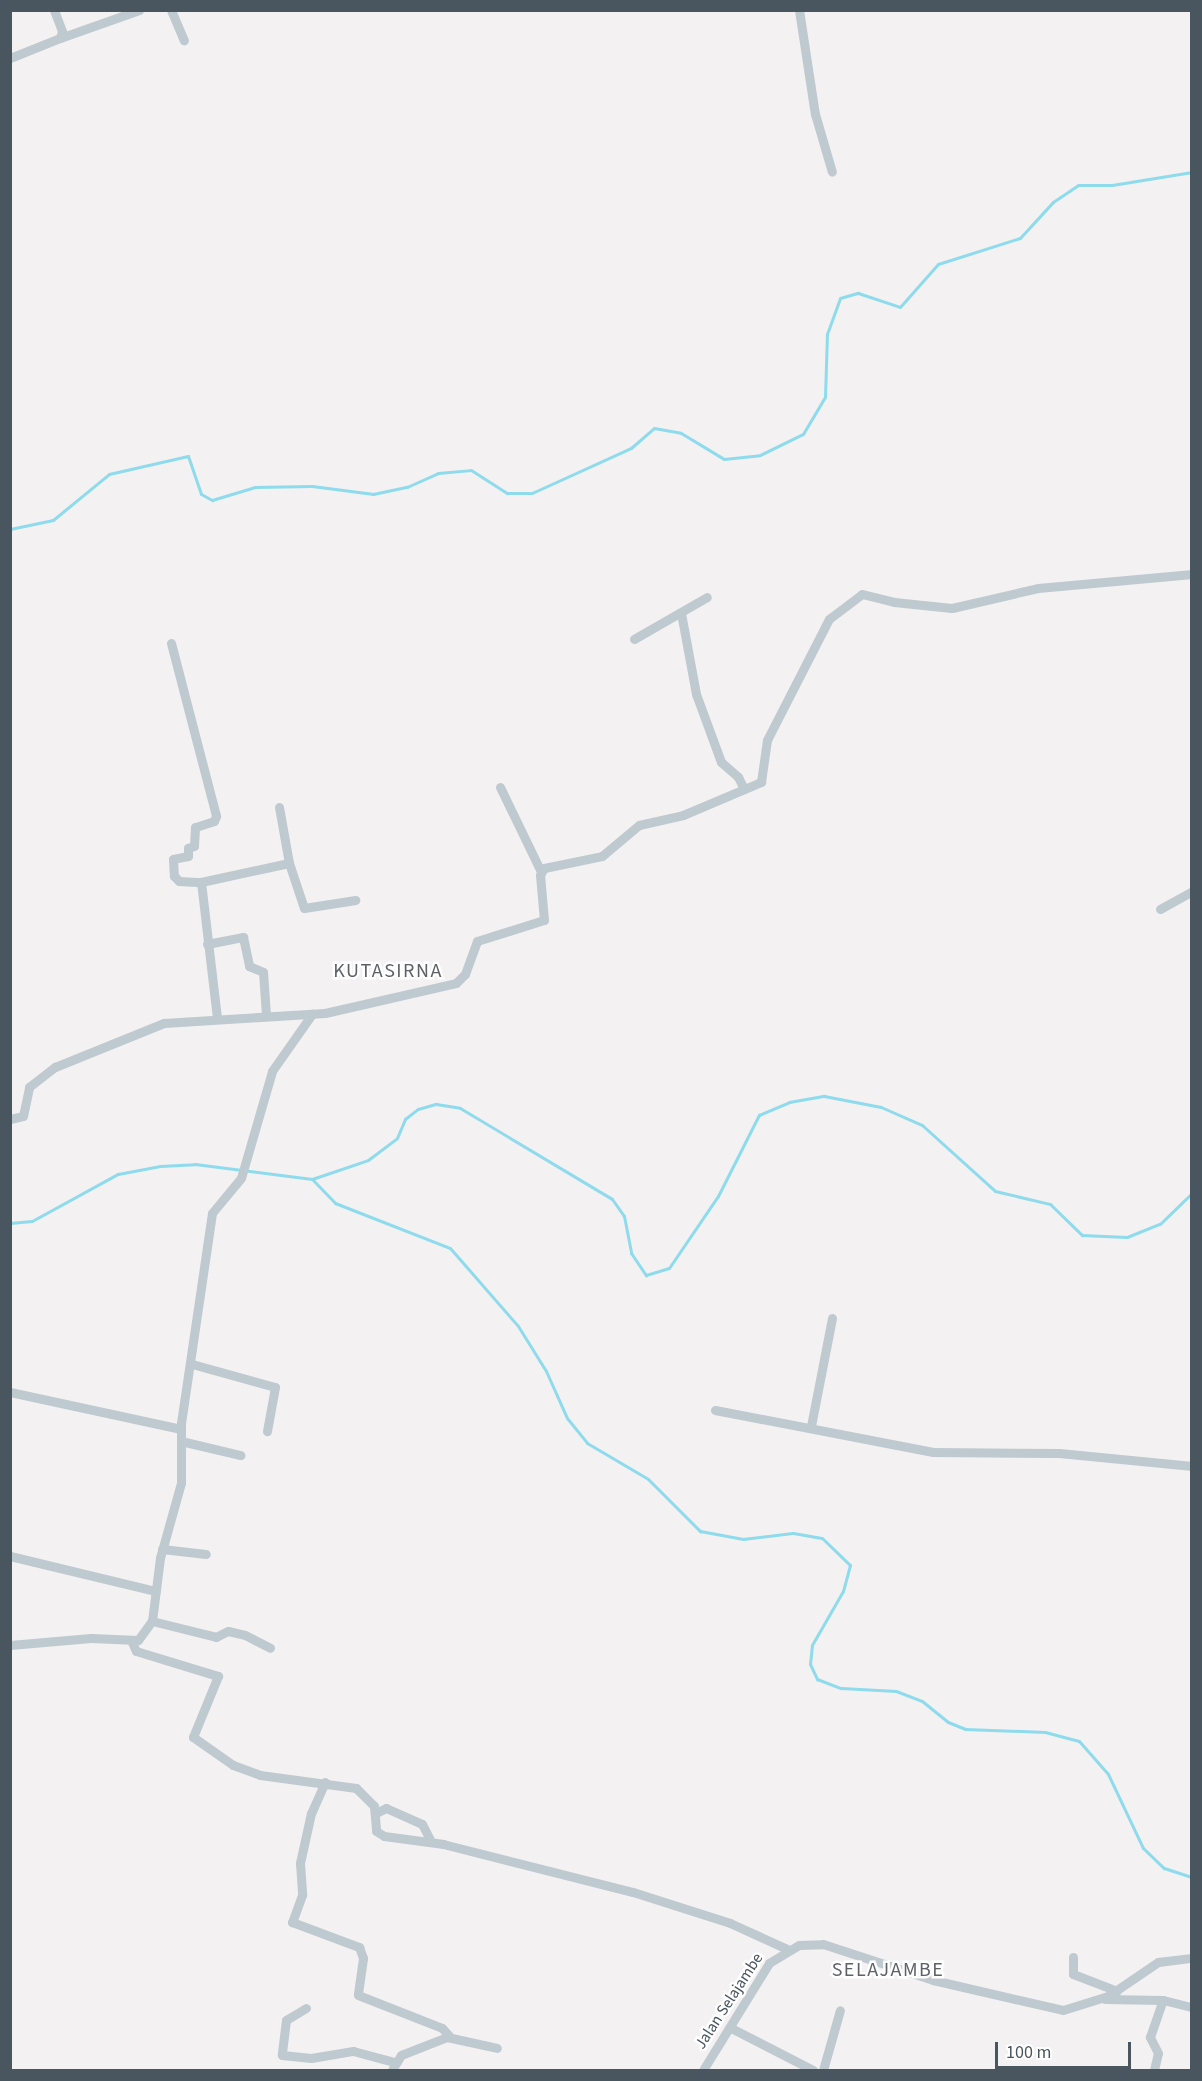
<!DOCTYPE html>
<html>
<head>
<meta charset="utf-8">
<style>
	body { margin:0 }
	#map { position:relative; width:1202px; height:2081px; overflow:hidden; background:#f3f1f1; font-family:"Source Sans 3",sans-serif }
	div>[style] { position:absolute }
	.stream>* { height:3px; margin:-1.5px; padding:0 1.5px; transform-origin:1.5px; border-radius:1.5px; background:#8edbed }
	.minor>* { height:9px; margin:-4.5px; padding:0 4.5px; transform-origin:4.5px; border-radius:4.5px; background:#bfc9d0 }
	span { translate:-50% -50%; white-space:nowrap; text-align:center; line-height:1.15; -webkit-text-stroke:5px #fff; paint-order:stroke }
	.street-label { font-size:16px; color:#49555f }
	.quarter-label { font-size:20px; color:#5e6266; letter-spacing:1.5px }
	.frame { position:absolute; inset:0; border:12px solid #49555f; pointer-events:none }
	.scale { position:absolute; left:995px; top:2042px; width:136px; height:27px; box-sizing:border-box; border:3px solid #49555f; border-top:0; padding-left:8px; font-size:18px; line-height:21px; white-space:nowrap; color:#49555f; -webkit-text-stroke:4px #fff; paint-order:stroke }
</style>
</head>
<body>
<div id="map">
	<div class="stream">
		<div style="left:10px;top:529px;width:44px;rotate:-11.8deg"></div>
		<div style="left:53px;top:520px;width:72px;rotate:-39.4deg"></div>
		<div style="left:109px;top:474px;width:81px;rotate:-12.8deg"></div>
		<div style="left:188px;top:456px;width:40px;rotate:71.1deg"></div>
		<div style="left:201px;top:494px;width:13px;rotate:29deg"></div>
		<div style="left:212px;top:500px;width:45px;rotate:-16.8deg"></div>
		<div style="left:255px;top:487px;width:57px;rotate:-1deg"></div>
		<div style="left:312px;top:486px;width:62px;rotate:7.5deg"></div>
		<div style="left:373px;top:494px;width:35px;rotate:-12deg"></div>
		<div style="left:407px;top:487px;width:34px;rotate:-24deg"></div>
		<div style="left:438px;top:473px;width:33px;rotate:-5deg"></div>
		<div style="left:471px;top:470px;width:43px;rotate:32.6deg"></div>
		<div style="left:507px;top:493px;width:25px"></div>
		<div style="left:532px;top:493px;width:109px;rotate:-24.4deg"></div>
		<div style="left:631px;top:448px;width:30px;rotate:-41deg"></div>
		<div style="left:654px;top:428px;width:27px;rotate:10deg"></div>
		<div style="left:681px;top:433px;width:50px;rotate:31.2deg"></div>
		<div style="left:724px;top:459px;width:36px;rotate:-6deg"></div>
		<div style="left:760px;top:455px;width:48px;rotate:-26deg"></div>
		<div style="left:803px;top:434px;width:43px;rotate:-59.3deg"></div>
		<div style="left:825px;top:397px;width:63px;rotate:-88.2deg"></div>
		<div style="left:827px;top:334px;width:38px;rotate:-70deg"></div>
		<div style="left:840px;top:298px;width:19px;rotate:-16deg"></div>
		<div style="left:858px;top:293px;width:44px;rotate:18.4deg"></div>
		<div style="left:900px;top:307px;width:57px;rotate:-48.5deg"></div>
		<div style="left:938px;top:264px;width:86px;rotate:-17.6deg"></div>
		<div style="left:1020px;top:238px;width:49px;rotate:-47.5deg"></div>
		<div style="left:1053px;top:202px;width:30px;rotate:-34deg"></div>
		<div style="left:1078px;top:185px;width:34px"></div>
		<div style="left:1112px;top:185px;width:81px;rotate:-9.2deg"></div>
		<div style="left:312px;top:1179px;width:33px;rotate:46deg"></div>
		<div style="left:335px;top:1203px;width:123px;rotate:21.4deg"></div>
		<div style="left:450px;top:1248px;width:103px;rotate:48.9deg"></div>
		<div style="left:518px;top:1326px;width:53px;rotate:58.1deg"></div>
		<div style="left:546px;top:1371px;width:51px;rotate:65.9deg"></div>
		<div style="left:567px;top:1418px;width:32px;rotate:51deg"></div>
		<div style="left:587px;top:1443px;width:71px;rotate:30.5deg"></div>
		<div style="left:648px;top:1479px;width:74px;rotate:45deg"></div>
		<div style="left:700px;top:1531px;width:44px;rotate:10.5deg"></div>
		<div style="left:743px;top:1539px;width:50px;rotate:-6.8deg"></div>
		<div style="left:793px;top:1533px;width:29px;rotate:10deg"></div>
		<div style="left:822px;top:1538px;width:39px;rotate:44deg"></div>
		<div style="left:850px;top:1565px;width:27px;rotate:105deg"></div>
		<div style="left:843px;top:1591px;width:62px;rotate:119.9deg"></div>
		<div style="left:812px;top:1645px;width:19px;rotate:96deg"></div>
		<div style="left:810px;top:1664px;width:17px;rotate:65deg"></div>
		<div style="left:817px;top:1679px;width:26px;rotate:21deg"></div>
		<div style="left:841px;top:1688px;width:55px;rotate:3.1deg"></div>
		<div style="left:896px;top:1691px;width:28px;rotate:21deg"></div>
		<div style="left:922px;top:1701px;width:33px;rotate:39deg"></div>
		<div style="left:948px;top:1722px;width:18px;rotate:22deg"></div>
		<div style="left:965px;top:1729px;width:80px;rotate:2.1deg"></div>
		<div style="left:1045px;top:1732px;width:35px;rotate:15deg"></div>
		<div style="left:1079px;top:1741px;width:44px;rotate:48.7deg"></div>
		<div style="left:1108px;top:1774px;width:82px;rotate:64.7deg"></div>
		<div style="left:1143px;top:1848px;width:29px;rotate:44deg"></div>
		<div style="left:1164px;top:1868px;width:29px;rotate:18deg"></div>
		<div style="left:10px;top:1223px;width:22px;rotate:-5deg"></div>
		<div style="left:32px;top:1221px;width:98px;rotate:-28.7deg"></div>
		<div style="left:118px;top:1174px;width:43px;rotate:-10.8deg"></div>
		<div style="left:160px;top:1166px;width:35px;rotate:-3deg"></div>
		<div style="left:195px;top:1164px;width:118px;rotate:7.3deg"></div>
		<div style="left:312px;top:1179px;width:59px;rotate:-18.7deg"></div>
		<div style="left:368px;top:1160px;width:36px;rotate:-37deg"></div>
		<div style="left:397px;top:1138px;width:21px;rotate:-67deg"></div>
		<div style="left:405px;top:1119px;width:16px;rotate:-38deg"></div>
		<div style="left:418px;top:1109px;width:19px;rotate:-16deg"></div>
		<div style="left:436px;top:1104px;width:24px;rotate:9deg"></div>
		<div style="left:460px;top:1108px;width:177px;rotate:30.9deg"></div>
		<div style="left:612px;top:1199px;width:21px;rotate:55deg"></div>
		<div style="left:624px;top:1216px;width:38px;rotate:79deg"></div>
		<div style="left:631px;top:1253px;width:27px;rotate:56deg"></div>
		<div style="left:646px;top:1275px;width:24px;rotate:-17deg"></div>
		<div style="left:669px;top:1268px;width:87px;rotate:-55.8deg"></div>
		<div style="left:718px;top:1196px;width:91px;rotate:-63.2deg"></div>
		<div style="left:759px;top:1115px;width:33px;rotate:-23deg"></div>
		<div style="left:789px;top:1102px;width:36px;rotate:-10deg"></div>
		<div style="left:824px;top:1096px;width:58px;rotate:10.9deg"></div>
		<div style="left:881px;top:1107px;width:45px;rotate:23.7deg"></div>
		<div style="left:922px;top:1125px;width:98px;rotate:42.1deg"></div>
		<div style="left:995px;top:1191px;width:57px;rotate:13.3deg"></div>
		<div style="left:1050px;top:1204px;width:45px;rotate:44.1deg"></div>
		<div style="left:1082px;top:1235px;width:45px;rotate:2.5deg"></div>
		<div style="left:1127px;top:1237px;width:35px;rotate:-22deg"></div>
		<div style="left:1160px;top:1224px;width:45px;rotate:-44.1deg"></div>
	</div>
	<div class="minor">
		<div style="left:171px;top:10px;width:33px;rotate:67deg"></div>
		<div style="left:799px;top:10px;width:105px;rotate:81.3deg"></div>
		<div style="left:815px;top:114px;width:60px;rotate:73.7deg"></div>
		<div style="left:60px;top:38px;width:84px;rotate:-19.5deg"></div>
		<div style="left:10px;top:58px;width:54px;rotate:-21.8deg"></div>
		<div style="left:60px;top:38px;width:7px;rotate:-74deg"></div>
		<div style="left:62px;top:31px;width:22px;rotate:-111deg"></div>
		<div style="left:681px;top:613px;width:82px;rotate:79.5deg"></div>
		<div style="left:696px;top:694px;width:72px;rotate:69.8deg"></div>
		<div style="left:721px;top:762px;width:23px;rotate:41deg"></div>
		<div style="left:738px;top:777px;width:13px;rotate:63deg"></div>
		<div style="left:634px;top:639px;width:84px;rotate:-29.9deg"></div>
		<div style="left:171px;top:643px;width:179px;rotate:75.4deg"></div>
		<div style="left:216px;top:816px;width:5px;rotate:112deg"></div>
		<div style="left:214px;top:821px;width:20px;rotate:162deg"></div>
		<div style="left:195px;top:827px;width:19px;rotate:93deg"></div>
		<div style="left:194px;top:846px;width:6px;rotate:162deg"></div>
		<div style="left:188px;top:848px;width:8px;rotate:90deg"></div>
		<div style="left:188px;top:856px;width:15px;rotate:169deg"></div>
		<div style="left:173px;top:859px;width:17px;rotate:87deg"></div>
		<div style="left:174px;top:876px;width:7px;rotate:45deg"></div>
		<div style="left:179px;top:881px;width:22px;rotate:3deg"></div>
		<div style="left:500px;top:787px;width:94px;rotate:64.2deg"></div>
		<div style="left:279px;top:807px;width:57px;rotate:79.9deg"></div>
		<div style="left:1160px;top:909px;width:37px;rotate:-29deg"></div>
		<div style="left:207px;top:944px;width:37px;rotate:-11deg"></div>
		<div style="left:243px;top:937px;width:30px;rotate:78deg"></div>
		<div style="left:249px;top:966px;width:15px;rotate:23deg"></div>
		<div style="left:263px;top:972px;width:43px;rotate:86deg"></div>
		<div style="left:217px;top:1018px;width:137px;rotate:-96.7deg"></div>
		<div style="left:201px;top:882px;width:90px;rotate:-12.2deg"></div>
		<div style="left:289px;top:863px;width:47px;rotate:71.6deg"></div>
		<div style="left:304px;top:908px;width:52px;rotate:-8.9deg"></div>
		<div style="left:10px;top:1119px;width:13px;rotate:-13deg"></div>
		<div style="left:23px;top:1116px;width:30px;rotate:-78deg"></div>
		<div style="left:29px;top:1087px;width:33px;rotate:-38deg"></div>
		<div style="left:55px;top:1067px;width:118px;rotate:-22deg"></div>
		<div style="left:164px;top:1023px;width:161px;rotate:-3.6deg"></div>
		<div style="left:325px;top:1013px;width:134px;rotate:-12.9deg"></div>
		<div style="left:456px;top:983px;width:13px;rotate:-45deg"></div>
		<div style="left:465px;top:974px;width:35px;rotate:-70deg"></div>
		<div style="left:477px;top:941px;width:70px;rotate:-17.4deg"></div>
		<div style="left:544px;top:920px;width:45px;rotate:-95.1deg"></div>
		<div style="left:540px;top:875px;width:8px;rotate:-60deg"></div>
		<div style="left:544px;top:868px;width:59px;rotate:-11.7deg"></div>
		<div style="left:602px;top:856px;width:48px;rotate:-40deg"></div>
		<div style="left:639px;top:825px;width:45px;rotate:-12.8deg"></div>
		<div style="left:683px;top:815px;width:85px;rotate:-22.9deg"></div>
		<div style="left:761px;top:782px;width:42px;rotate:-81.9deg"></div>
		<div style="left:767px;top:740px;width:136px;rotate:-62.9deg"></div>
		<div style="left:829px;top:619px;width:41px;rotate:-37.1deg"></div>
		<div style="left:862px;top:594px;width:33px;rotate:14deg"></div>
		<div style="left:894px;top:602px;width:58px;rotate:5.9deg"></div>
		<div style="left:952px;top:608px;width:88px;rotate:-13.1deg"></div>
		<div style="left:1038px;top:588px;width:155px;rotate:-5.2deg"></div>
		<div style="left:192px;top:1364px;width:86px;rotate:15.5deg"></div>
		<div style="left:275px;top:1387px;width:45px;rotate:100.3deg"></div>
		<div style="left:10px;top:1392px;width:175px;rotate:12.2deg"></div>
		<div style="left:715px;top:1410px;width:222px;rotate:10.9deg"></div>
		<div style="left:933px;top:1452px;width:126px;rotate:0.5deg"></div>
		<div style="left:1059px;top:1453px;width:134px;rotate:5.6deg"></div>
		<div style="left:811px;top:1426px;width:110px;rotate:-79deg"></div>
		<div style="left:185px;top:1442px;width:57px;rotate:13.3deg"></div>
		<div style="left:162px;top:1549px;width:44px;rotate:6.5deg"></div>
		<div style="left:10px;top:1556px;width:150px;rotate:13.5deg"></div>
		<div style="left:152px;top:1621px;width:66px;rotate:14deg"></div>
		<div style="left:216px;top:1637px;width:13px;rotate:-27deg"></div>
		<div style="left:228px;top:1631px;width:17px;rotate:13deg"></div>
		<div style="left:245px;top:1635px;width:28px;rotate:27deg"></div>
		<div style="left:131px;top:1640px;width:12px;rotate:66deg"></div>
		<div style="left:136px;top:1651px;width:86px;rotate:17deg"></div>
		<div style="left:218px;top:1676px;width:66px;rotate:112.3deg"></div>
		<div style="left:193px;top:1737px;width:49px;rotate:35deg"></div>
		<div style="left:233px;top:1765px;width:29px;rotate:20deg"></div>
		<div style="left:260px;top:1775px;width:97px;rotate:7.7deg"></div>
		<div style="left:356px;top:1788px;width:25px;rotate:45deg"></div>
		<div style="left:374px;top:1806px;width:25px;rotate:85deg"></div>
		<div style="left:376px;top:1831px;width:9px;rotate:32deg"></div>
		<div style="left:384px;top:1836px;width:60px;rotate:7.7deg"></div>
		<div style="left:443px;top:1844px;width:196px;rotate:14.2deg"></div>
		<div style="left:633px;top:1892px;width:102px;rotate:17.7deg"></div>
		<div style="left:730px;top:1923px;width:63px;rotate:24.5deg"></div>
		<div style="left:10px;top:1645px;width:81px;rotate:-4.9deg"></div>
		<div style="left:91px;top:1638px;width:47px;rotate:2.4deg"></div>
		<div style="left:138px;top:1640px;width:24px;rotate:-54deg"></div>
		<div style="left:152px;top:1621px;width:64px;rotate:-82.8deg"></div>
		<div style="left:160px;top:1558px;width:78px;rotate:-74.4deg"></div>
		<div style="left:181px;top:1483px;width:60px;rotate:-90deg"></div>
		<div style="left:181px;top:1423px;width:212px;rotate:-81.6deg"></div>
		<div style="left:212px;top:1213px;width:45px;rotate:-50.4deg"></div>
		<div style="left:241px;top:1178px;width:111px;rotate:-73.8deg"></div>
		<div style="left:272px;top:1071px;width:70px;rotate:-54.9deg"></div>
		<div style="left:325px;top:1782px;width:34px;rotate:114deg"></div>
		<div style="left:311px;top:1813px;width:51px;rotate:102.4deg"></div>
		<div style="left:300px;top:1863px;width:32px;rotate:86deg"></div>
		<div style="left:302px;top:1895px;width:29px;rotate:110deg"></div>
		<div style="left:292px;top:1922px;width:72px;rotate:20.5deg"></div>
		<div style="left:359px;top:1947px;width:12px;rotate:70deg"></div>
		<div style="left:363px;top:1958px;width:37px;rotate:98deg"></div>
		<div style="left:358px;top:1995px;width:90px;rotate:21.4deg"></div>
		<div style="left:442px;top:2028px;width:12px;rotate:48deg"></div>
		<div style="left:378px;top:1812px;width:9px;rotate:-27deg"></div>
		<div style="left:386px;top:1808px;width:39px;rotate:24deg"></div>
		<div style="left:422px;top:1824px;width:20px;rotate:63deg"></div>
		<div style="left:1073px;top:1957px;width:17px;rotate:90deg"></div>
		<div style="left:1073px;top:1974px;width:47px;rotate:21.1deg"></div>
		<div style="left:1105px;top:1999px;width:58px;rotate:1deg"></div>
		<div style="left:1163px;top:2000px;width:30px;rotate:14deg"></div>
		<div style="left:306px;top:2008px;width:23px;rotate:149deg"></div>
		<div style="left:286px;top:2020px;width:35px;rotate:97deg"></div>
		<div style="left:282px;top:2055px;width:29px;rotate:6deg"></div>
		<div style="left:311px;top:2058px;width:43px;rotate:-9.5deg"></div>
		<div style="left:353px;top:2051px;width:42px;rotate:15deg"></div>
		<div style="left:731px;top:2028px;width:92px;rotate:27.1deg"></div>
		<div style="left:392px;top:2070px;width:17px;rotate:-59deg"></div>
		<div style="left:401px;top:2055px;width:49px;rotate:-21.4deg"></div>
		<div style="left:447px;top:2037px;width:51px;rotate:12.4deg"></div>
		<div style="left:703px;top:2070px;width:126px;rotate:-58.3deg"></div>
		<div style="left:769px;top:1963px;width:35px;rotate:-31deg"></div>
		<div style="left:799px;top:1945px;width:24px;rotate:-2deg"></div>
		<div style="left:823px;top:1944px;width:116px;rotate:18.1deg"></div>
		<div style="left:933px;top:1980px;width:133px;rotate:13deg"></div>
		<div style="left:1063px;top:2010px;width:47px;rotate:-17.3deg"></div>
		<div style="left:1108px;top:1996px;width:60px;rotate:-34.2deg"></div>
		<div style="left:1158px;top:1962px;width:34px;rotate:-7deg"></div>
		<div style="left:823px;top:2070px;width:62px;rotate:-74.2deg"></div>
		<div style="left:1154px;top:2070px;width:17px;rotate:-77deg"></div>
		<div style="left:1158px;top:2053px;width:18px;rotate:-117deg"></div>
		<div style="left:1150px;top:2037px;width:39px;rotate:-71deg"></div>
	</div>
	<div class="street-label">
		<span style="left:729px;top:2001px;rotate:-57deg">Jalan Selajambe</span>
	</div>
	<div class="quarter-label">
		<span style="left:388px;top:971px">KUTASIRNA</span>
		<span style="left:888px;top:1970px">SELAJAMBE</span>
	</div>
	<div class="frame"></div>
	<div class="scale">100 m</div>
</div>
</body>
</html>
